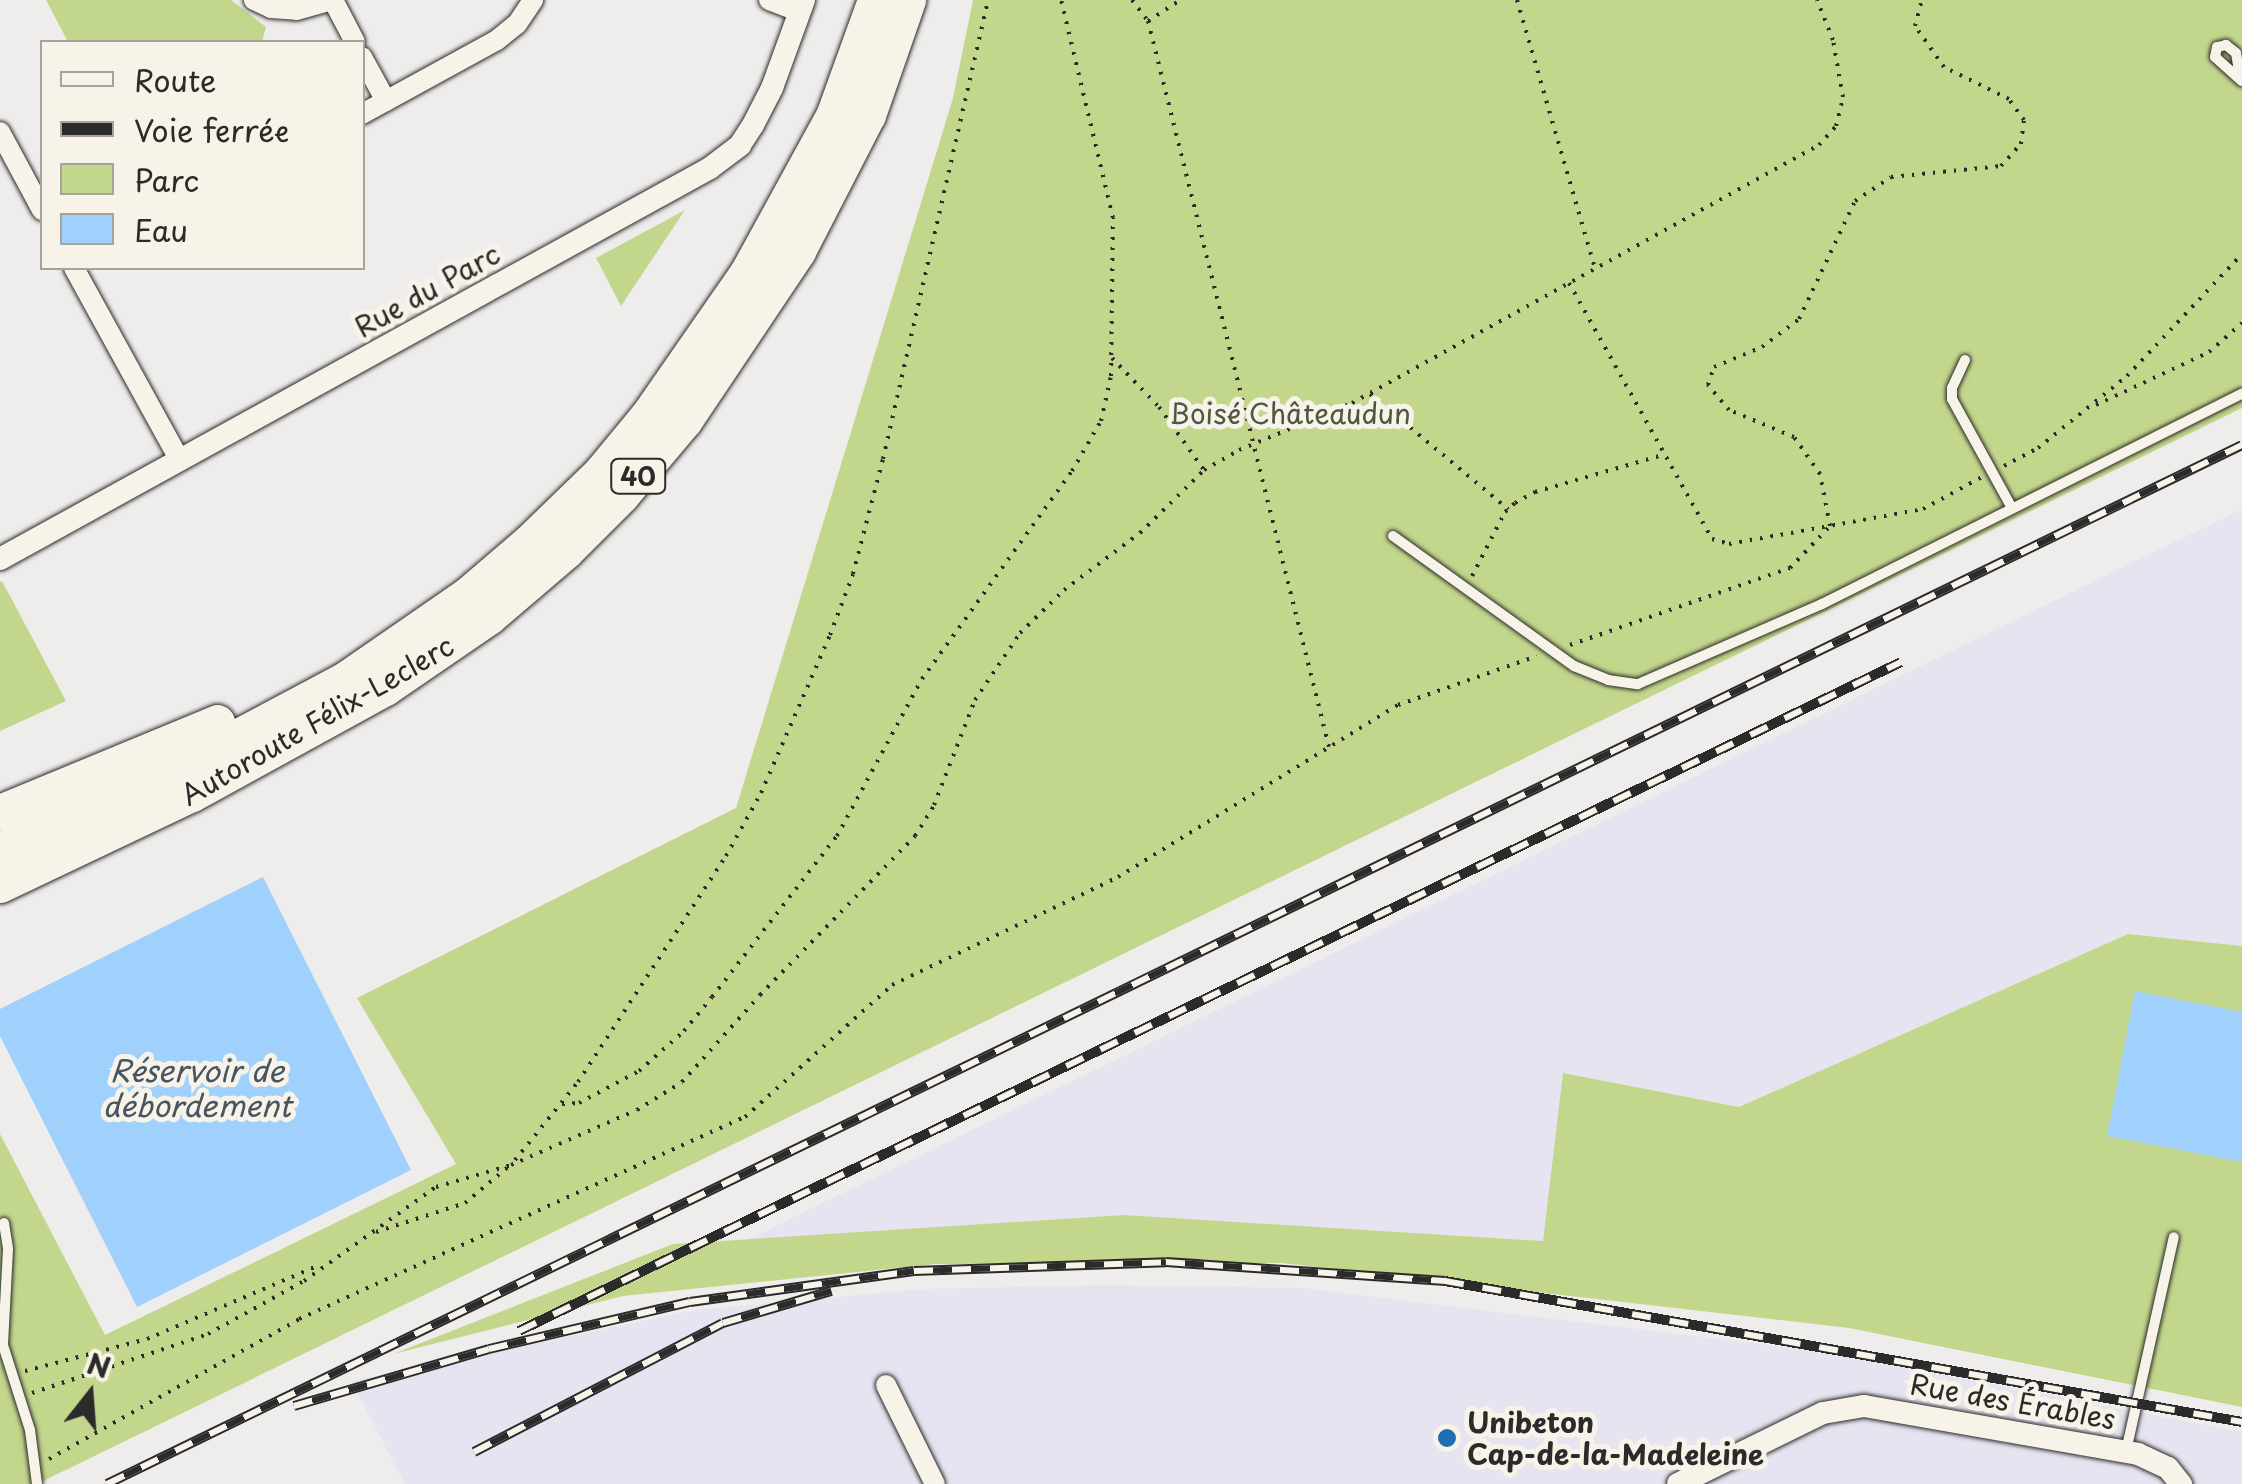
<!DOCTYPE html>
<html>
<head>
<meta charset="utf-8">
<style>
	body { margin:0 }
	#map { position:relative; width:2242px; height:1484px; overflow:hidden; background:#efecec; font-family:"Playpen Sans",sans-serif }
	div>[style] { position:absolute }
	.built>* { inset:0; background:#e5e4f0 }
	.green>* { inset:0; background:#c3d78c }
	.water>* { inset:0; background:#9fd1fc }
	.path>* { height:4px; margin-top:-2px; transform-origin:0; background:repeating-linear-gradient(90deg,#2b2b2b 0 2.5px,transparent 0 10.5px) }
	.roads { filter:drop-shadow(0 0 2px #2b2b2b) drop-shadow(0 0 2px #2b2b2b) }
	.service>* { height:10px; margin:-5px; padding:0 5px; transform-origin:5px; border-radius:5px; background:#f7f3e8 }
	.minor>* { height:20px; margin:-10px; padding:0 10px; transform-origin:10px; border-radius:10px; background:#f7f3e8 }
	.tertiary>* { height:22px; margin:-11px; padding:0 11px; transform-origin:11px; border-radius:11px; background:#f7f3e8 }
	.motorway>* { height:35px; margin:-17.5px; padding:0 17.5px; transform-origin:17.5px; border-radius:17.5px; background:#f7f3e8 }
	.rail>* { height:10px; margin-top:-5px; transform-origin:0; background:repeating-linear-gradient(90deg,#f7f3e8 0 19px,#2b2b2b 0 38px); box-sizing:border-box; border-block:2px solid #2b2b2b }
	.dots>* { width:28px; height:28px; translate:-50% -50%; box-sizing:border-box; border:5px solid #f7f3e8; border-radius:50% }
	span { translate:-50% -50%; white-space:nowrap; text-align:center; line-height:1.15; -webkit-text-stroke:10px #f7f3e8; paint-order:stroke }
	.shield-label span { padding:2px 8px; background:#f7f3e8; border:2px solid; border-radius:8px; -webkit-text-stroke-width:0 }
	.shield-label { font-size:25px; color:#2b2b2b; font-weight:700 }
	.street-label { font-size:28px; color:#2b2b2b }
	.park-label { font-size:28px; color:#515643 }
	.poi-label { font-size:28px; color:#2b2b2b; font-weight:700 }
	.left { translate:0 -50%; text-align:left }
	.water-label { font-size:30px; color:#48545f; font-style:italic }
	.legend { position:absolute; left:40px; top:40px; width:325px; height:230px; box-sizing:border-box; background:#f7f3e8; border:2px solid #a5a39c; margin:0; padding:12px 18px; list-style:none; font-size:30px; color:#2b2b2b }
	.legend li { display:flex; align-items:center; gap:20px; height:50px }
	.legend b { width:50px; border:2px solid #a5a39c }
	.north { position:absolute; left:40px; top:1344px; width:100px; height:100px; -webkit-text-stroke:8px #f7f3e8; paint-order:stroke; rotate:17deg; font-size:28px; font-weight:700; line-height:40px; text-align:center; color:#2b2b2b }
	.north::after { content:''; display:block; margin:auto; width:35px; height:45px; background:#2b2b2b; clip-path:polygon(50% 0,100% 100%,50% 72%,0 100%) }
</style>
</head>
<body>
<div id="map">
	<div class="built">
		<div style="clip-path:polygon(2242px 509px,2242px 946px,2128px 934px,1739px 1107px,1564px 1073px,1543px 1241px,1124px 1215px,747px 1240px)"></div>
		<div style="clip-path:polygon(1105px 1285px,1302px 1288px,1817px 1351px,2242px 1432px,2242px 1484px,405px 1484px,351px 1381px,696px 1310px,924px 1289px)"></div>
	</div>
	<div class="green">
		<div style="clip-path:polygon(46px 0,231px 0,266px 27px,262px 42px,68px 42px)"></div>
		<div style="clip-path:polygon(973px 0,2242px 0,2242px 408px,37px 1484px,0 1484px,0 1134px,105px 1335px,456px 1164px,357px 998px,736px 808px,953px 98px)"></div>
		<div style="clip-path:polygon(685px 210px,621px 306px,596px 258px)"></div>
		<div style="clip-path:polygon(2px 581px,66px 701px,0 731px,0 582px)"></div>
		<div style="clip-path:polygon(2128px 934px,2242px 946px,2242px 1407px,1849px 1328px,1282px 1263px,935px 1264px,623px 1296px,393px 1354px,673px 1244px,1124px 1215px,1543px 1241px,1563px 1073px,1739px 1107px)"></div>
	</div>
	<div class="water">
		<div style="clip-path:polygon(263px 877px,411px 1170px,137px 1307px,0 1036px,0 1009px)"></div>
		<div style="clip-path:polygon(2135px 991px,2242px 1012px,2242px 1162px,2107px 1136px)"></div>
	</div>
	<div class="path">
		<div style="left:1132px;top:0;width:26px;rotate:53deg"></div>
		<div style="left:1148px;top:21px;width:748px;rotate:76deg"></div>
		<div style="left:1517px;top:0;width:280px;rotate:73.8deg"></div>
		<div style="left:1148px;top:21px;width:38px;rotate:-33deg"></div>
		<div style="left:1569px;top:283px;width:293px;rotate:60.8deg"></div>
		<div style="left:1712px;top:539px;width:18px;rotate:16deg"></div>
		<div style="left:1729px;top:544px;width:197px;rotate:-10.2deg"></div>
		<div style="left:1923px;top:509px;width:67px;rotate:-28.5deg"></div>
		<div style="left:1112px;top:358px;width:68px;rotate:46.2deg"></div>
		<div style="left:1159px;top:407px;width:77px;rotate:54.5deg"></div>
		<div style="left:1370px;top:394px;width:180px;rotate:39.8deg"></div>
		<div style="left:2096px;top:405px;width:125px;rotate:-25.1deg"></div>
		<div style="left:2209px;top:352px;width:44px;rotate:-41.3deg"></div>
		<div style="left:2004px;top:466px;width:38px;rotate:-28deg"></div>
		<div style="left:2038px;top:448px;width:114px;rotate:-39deg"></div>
		<div style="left:2127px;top:376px;width:168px;rotate:-46.7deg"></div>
		<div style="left:1472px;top:576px;width:72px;rotate:-62.7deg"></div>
		<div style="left:1505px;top:512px;width:13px;rotate:-42deg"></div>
		<div style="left:1515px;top:503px;width:23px;rotate:-29deg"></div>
		<div style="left:1535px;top:492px;width:136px;rotate:-16.2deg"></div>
		<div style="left:1570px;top:645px;width:233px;rotate:-19.3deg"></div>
		<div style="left:1790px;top:568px;width:58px;rotate:-46.4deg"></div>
		<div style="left:1830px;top:526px;width:53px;rotate:-100.9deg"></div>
		<div style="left:1820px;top:474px;width:45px;rotate:-125.1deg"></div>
		<div style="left:1794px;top:437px;width:70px;rotate:-157.4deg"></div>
		<div style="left:1729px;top:410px;width:33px;rotate:-130deg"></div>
		<div style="left:1708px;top:385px;width:19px;rotate:-72deg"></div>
		<div style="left:1714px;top:367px;width:52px;rotate:-22.6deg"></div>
		<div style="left:1762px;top:347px;width:46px;rotate:-37.1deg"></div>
		<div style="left:1799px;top:319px;width:131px;rotate:-64.6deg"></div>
		<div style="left:1855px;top:201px;width:43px;rotate:-33.7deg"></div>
		<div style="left:1891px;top:177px;width:111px;rotate:-5.7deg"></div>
		<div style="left:2001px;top:166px;width:30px;rotate:-48deg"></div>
		<div style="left:2021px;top:144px;width:24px;rotate:-83deg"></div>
		<div style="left:2024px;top:120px;width:26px;rotate:-126deg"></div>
		<div style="left:2009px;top:99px;width:72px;rotate:-153.8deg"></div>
		<div style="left:1944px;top:67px;width:50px;rotate:-125.3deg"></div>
		<div style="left:1915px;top:26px;width:27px;rotate:-75deg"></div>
		<div style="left:562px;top:1104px;width:17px;rotate:-3deg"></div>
		<div style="left:579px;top:1103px;width:68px;rotate:-28.1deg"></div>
		<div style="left:639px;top:1071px;width:60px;rotate:-41.6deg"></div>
		<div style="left:684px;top:1031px;width:44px;rotate:-50.5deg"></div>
		<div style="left:712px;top:997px;width:204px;rotate:-52.2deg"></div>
		<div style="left:837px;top:836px;width:179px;rotate:-61.6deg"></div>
		<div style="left:922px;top:679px;width:256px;rotate:-54.2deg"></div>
		<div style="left:1072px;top:471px;width:58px;rotate:-59.9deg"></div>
		<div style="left:1101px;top:421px;width:46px;rotate:-77.5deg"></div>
		<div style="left:1111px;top:376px;width:158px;rotate:-89.3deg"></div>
		<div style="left:1113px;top:218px;width:224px;rotate:-103.4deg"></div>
		<div style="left:515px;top:1160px;width:100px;rotate:-51.1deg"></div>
		<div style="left:578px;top:1082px;width:270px;rotate:-56.8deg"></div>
		<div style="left:726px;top:856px;width:72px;rotate:-60.9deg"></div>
		<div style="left:761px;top:793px;width:172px;rotate:-66.4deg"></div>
		<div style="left:830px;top:635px;width:65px;rotate:-69.3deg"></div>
		<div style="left:853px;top:574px;width:119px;rotate:-75.4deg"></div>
		<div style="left:883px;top:459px;width:471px;rotate:-77.1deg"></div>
		<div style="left:376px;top:1232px;width:94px;rotate:-18deg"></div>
		<div style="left:465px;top:1203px;width:56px;rotate:-39.9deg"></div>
		<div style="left:25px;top:1371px;width:126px;rotate:-14.7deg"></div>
		<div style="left:147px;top:1339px;width:188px;rotate:-23.2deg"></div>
		<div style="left:32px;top:1393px;width:186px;rotate:-18.5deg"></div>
		<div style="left:208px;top:1334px;width:110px;rotate:-28.9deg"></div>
		<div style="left:304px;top:1281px;width:162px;rotate:-35.5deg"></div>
		<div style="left:436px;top:1187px;width:78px;rotate:-16.3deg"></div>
		<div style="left:511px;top:1165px;width:137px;rotate:-23.6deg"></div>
		<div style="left:637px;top:1110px;width:53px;rotate:-31.9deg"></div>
		<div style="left:682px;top:1082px;width:117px;rotate:-48.1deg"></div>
		<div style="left:760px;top:995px;width:222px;rotate:-45.7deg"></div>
		<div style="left:915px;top:836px;width:36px;rotate:-58deg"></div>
		<div style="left:934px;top:805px;width:113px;rotate:-68.7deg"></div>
		<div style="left:975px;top:700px;width:81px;rotate:-56.1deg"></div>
		<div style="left:1020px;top:633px;width:62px;rotate:-44.3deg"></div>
		<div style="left:1064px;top:590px;width:95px;rotate:-36.9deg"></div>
		<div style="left:1140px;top:533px;width:90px;rotate:-44.5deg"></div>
		<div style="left:1204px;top:470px;width:40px;rotate:-29.7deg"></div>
		<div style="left:1239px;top:450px;width:122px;rotate:-22.6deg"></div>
		<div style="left:1352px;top:403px;width:534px;rotate:-28.92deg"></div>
		<div style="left:1819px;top:145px;width:25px;rotate:-48deg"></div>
		<div style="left:1836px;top:126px;width:30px;rotate:-76deg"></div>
		<div style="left:1843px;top:97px;width:58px;rotate:-100deg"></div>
		<div style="left:1833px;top:40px;width:43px;rotate:-111.8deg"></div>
		<div style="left:49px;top:1459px;width:287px;rotate:-29.2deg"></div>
		<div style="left:299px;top:1319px;width:490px;rotate:-24.4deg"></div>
		<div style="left:745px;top:1117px;width:198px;rotate:-41.9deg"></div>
		<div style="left:892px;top:985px;width:250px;rotate:-25.5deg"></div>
		<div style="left:1118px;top:877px;width:329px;rotate:-31.6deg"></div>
		<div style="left:1398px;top:705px;width:147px;rotate:-19.4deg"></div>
	</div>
	<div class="roads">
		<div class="service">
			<div style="left:2240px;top:78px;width:25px;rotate:-99deg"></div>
			<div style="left:2236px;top:53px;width:13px;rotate:-141deg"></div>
			<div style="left:2226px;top:45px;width:9px;rotate:167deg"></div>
			<div style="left:2217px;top:47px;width:10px;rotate:101deg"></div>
			<div style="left:2215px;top:57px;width:36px;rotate:42deg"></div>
			<div style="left:1965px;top:360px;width:31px;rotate:115deg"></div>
			<div style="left:1952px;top:388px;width:11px;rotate:90deg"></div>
			<div style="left:1952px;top:399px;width:124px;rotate:61.2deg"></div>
			<div style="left:1393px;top:536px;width:223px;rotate:35.7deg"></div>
			<div style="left:1574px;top:666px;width:37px;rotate:22deg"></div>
			<div style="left:1608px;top:680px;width:30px;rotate:8deg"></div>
			<div style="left:1638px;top:684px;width:201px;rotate:-23.5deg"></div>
			<div style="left:1822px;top:604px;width:470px;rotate:-26.6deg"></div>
			<div style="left:4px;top:1223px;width:26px;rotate:81deg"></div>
			<div style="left:8px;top:1249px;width:96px;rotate:93deg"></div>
			<div style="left:3px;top:1345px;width:89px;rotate:72.4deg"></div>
			<div style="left:30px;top:1430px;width:54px;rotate:82.6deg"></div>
			<div style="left:2126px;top:1451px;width:219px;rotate:-77.4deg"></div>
		</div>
		<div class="minor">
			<div style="left:254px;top:0;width:19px;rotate:25deg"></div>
			<div style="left:271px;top:8px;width:26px;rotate:4deg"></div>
			<div style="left:297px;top:10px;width:36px;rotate:-16deg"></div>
			<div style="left:333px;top:0;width:47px;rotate:62.4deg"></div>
			<div style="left:769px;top:0;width:33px;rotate:21deg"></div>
			<div style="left:362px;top:57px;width:50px;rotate:61.4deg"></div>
			<div style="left:362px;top:114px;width:154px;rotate:-28.7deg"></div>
			<div style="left:497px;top:40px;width:26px;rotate:-39deg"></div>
			<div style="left:517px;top:24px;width:29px;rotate:-56deg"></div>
			<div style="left:0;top:132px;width:89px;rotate:61.7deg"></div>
			<div style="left:74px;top:268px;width:220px;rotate:61.2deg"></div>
			<div style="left:886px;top:1385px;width:110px;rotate:63.7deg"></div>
		</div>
		<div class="tertiary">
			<div style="left:0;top:559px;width:811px;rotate:-28.84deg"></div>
			<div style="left:710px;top:168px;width:38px;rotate:-37deg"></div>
			<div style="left:740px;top:145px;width:24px;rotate:-57deg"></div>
			<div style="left:753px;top:125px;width:42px;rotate:-62.8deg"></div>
			<div style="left:772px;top:88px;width:94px;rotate:-70deg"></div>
			<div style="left:1678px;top:1484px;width:161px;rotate:-26.1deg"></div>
			<div style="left:1823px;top:1413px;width:42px;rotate:-9.7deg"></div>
			<div style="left:1864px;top:1406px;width:278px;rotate:9.9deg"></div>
			<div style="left:2138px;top:1454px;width:33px;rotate:25deg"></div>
			<div style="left:2168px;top:1468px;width:21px;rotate:51deg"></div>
		</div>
		<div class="motorway">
			<div style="left:0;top:812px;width:235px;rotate:-22.5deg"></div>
			<div style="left:0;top:849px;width:272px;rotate:-25.4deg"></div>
			<div style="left:246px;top:732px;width:115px;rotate:-28.1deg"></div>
			<div style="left:347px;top:678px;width:146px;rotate:-34.7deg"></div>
			<div style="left:467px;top:595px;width:83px;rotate:-40.6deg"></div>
			<div style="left:530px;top:541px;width:99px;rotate:-44.2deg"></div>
			<div style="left:601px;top:472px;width:74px;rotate:-50.5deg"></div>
			<div style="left:648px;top:415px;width:175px;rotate:-55.2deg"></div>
			<div style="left:748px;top:271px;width:177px;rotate:-61.3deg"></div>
			<div style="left:833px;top:116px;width:123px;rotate:-70.1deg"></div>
			<div style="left:0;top:885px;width:212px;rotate:-25.4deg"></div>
			<div style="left:192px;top:794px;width:220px;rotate:-28.8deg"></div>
			<div style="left:385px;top:688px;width:127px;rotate:-34.4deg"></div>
			<div style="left:490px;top:616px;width:100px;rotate:-40.5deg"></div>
			<div style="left:566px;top:551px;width:78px;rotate:-45deg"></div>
			<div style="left:621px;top:496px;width:99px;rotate:-49.9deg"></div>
			<div style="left:685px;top:420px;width:203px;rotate:-56.2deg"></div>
			<div style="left:798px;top:251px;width:153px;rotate:-62.8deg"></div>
			<div style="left:868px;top:115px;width:122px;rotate:-70.8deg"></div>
		</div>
	</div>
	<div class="rail">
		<div style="left:519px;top:1331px;width:1535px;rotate:-25.83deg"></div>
		<div style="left:294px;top:1406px;width:203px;rotate:-16.3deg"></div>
		<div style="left:489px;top:1349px;width:206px;rotate:-13.2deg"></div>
		<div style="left:690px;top:1302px;width:226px;rotate:-7.9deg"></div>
		<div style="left:914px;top:1271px;width:252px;rotate:-2deg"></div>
		<div style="left:1166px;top:1262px;width:280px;rotate:3.9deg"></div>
		<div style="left:1445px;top:1281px;width:809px;rotate:10.03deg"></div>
		<div style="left:474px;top:1452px;width:280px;rotate:-27.4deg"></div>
		<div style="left:723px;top:1323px;width:113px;rotate:-16.5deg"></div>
		<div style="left:107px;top:1484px;width:2374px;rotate:-25.95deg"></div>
	</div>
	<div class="dots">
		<div style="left:1447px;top:1438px;background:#1f6fb2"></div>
	</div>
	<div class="shield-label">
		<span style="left:638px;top:476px">40</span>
	</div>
	<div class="street-label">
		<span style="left:427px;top:290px;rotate:-29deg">Rue du Parc</span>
		<span style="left:317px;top:720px;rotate:-30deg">Autoroute Félix-Leclerc</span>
		<span style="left:2013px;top:1401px;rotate:10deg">Rue des Érables</span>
	</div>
	<div class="park-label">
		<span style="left:1290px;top:413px">Boisé Châteaudun</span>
	</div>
	<div class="poi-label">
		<span class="left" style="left:1467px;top:1438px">Unibeton<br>Cap-de-la-Madeleine</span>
	</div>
	<div class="water-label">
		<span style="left:197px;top:1087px">Réservoir de<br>débordement</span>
	</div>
	<ul class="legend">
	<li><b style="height:12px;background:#f7f3e8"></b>Route</li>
	<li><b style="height:12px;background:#2b2b2b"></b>Voie ferrée</li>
	<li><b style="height:28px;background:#c3d78c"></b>Parc</li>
	<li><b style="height:28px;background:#9fd1fc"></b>Eau</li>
	</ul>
	<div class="north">N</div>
</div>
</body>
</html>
